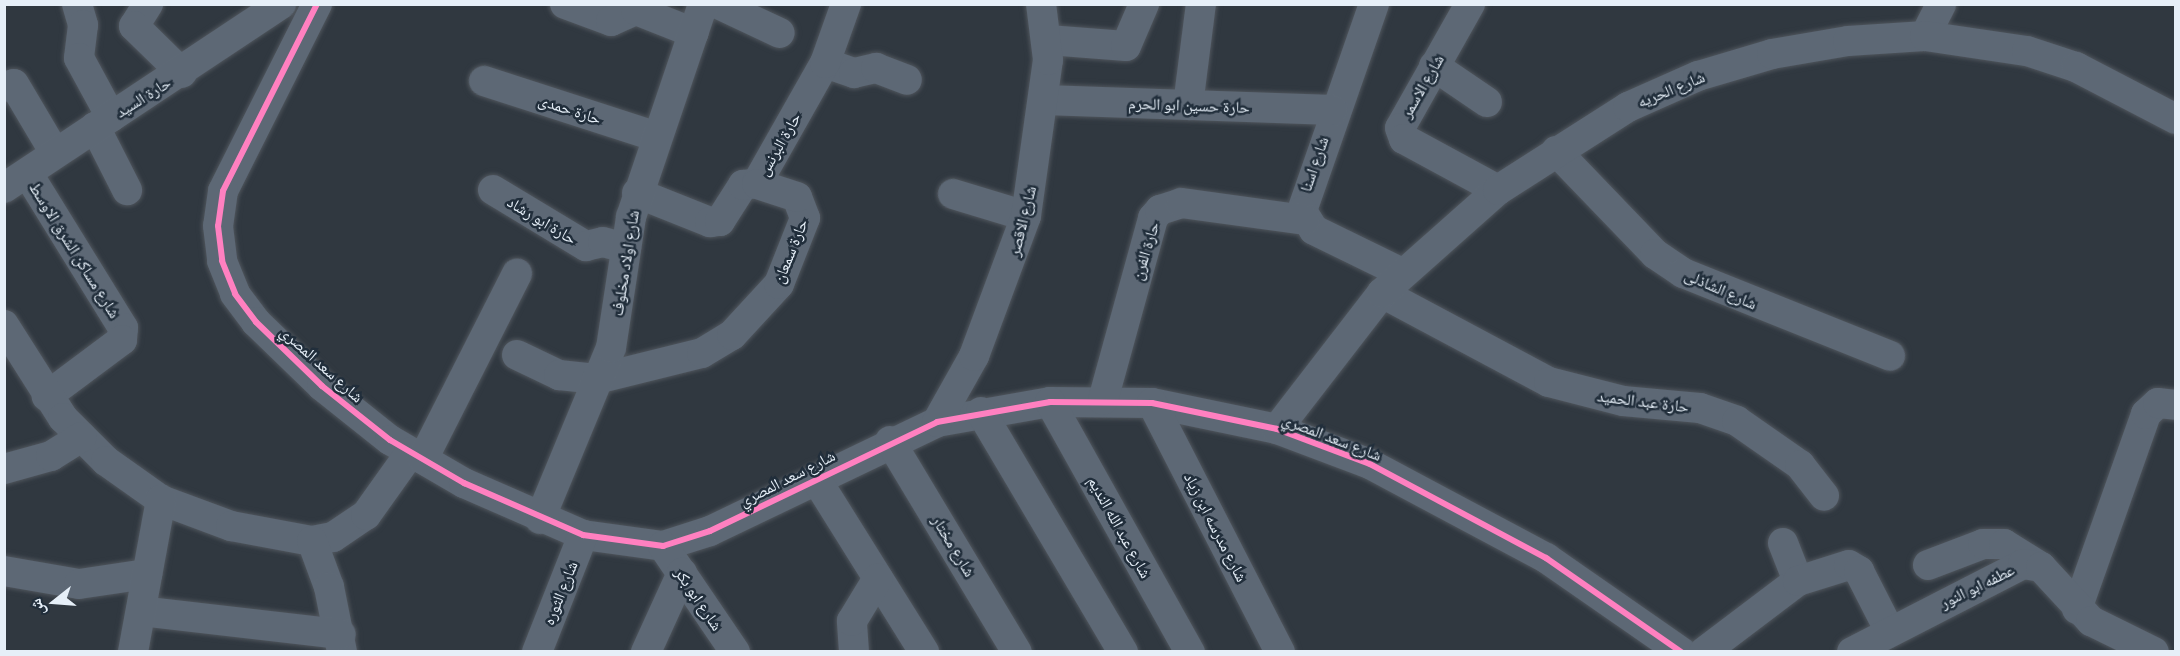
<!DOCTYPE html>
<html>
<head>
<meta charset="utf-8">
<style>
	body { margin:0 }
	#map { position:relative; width:2180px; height:656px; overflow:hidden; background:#303840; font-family:"Archivo Narrow","Noto Naskh Arabic",sans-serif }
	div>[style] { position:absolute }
	.roads { filter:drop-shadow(0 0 2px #4f555c) drop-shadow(0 0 2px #4f555c) }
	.minor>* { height:30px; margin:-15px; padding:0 15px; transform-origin:15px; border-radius:15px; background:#5d6875 }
	.cycleway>* { height:6px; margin:-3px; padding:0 3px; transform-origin:3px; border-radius:3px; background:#ff80c0 }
	span { translate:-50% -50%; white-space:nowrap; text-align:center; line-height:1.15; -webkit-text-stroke:5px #212e3b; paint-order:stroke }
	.street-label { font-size:16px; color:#e6eff8 }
	.frame { position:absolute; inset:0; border:6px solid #e6eff8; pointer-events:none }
	.north { position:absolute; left:24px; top:572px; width:60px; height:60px; -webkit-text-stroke:4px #212e3b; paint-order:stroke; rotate:253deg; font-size:16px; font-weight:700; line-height:24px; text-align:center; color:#e6eff8 }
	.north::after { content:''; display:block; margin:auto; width:21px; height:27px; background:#e6eff8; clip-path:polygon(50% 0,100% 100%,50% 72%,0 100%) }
</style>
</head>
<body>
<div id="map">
	<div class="roads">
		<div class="minor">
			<div style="left:77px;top:4px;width:22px;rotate:74deg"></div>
			<div style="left:83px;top:25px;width:33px;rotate:97deg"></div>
			<div style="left:79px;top:58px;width:67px;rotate:61.5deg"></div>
			<div style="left:148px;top:4px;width:26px;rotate:122deg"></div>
			<div style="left:134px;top:26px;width:67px;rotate:44.4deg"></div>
			<div style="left:317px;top:4px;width:209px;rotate:116.7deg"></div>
			<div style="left:223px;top:191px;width:35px;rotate:98deg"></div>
			<div style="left:218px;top:226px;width:35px;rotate:83deg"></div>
			<div style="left:222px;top:261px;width:35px;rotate:68deg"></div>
			<div style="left:235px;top:294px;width:35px;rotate:53deg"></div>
			<div style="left:256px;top:322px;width:92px;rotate:44.1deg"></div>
			<div style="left:322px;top:386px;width:87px;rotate:38.5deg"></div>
			<div style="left:390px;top:440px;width:86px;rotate:30.2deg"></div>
			<div style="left:464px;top:483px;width:130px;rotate:23.6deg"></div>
			<div style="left:583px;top:535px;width:81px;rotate:7.8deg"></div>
			<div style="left:663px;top:546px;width:49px;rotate:-17.7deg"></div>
			<div style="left:710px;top:531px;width:252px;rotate:-25.6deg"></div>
			<div style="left:937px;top:422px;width:115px;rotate:-10deg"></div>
			<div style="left:1050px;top:402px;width:102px;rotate:0.6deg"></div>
			<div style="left:1152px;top:403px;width:128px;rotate:11.7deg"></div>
			<div style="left:1277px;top:429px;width:99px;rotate:20.6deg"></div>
			<div style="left:1370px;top:464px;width:200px;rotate:28.1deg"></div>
			<div style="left:1546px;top:558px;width:165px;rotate:34.8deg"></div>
			<div style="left:565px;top:4px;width:49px;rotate:20.3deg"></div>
			<div style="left:611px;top:21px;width:27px;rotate:-24deg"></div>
			<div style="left:636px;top:10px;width:62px;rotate:21.6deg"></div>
			<div style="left:718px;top:4px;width:68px;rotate:25.1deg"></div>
			<div style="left:1374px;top:4px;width:219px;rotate:109.2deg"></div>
			<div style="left:1302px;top:211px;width:22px;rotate:58deg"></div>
			<div style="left:1314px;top:230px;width:98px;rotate:26deg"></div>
			<div style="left:1470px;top:4px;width:142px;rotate:119.4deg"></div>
			<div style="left:1400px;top:128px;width:12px;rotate:70deg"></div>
			<div style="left:1404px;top:139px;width:107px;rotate:28.5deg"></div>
			<div style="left:1925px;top:36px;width:36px;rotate:-63deg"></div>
			<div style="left:1048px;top:40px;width:78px;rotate:4.4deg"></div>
			<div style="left:1126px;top:46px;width:46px;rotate:-66.8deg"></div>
			<div style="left:825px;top:63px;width:31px;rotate:19deg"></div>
			<div style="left:854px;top:73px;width:23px;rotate:-13deg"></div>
			<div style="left:876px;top:68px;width:33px;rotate:21deg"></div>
			<div style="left:1434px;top:66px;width:64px;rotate:34.2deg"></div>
			<div style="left:484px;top:81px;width:182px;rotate:17.9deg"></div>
			<div style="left:4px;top:87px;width:10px;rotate:-17deg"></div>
			<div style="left:14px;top:84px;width:80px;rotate:59.3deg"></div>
			<div style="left:1045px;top:100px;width:288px;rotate:2deg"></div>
			<div style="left:1188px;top:105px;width:102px;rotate:-82.7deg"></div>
			<div style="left:95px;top:127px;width:71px;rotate:63.1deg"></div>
			<div style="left:1556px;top:151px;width:143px;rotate:46.1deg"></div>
			<div style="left:1655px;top:254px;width:34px;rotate:34deg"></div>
			<div style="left:1683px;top:273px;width:223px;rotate:21.8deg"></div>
			<div style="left:28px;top:174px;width:181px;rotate:58.3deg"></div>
			<div style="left:123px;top:328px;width:12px;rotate:95deg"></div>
			<div style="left:122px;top:340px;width:94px;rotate:143.3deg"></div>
			<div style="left:4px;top:188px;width:333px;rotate:-33.6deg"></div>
			<div style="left:493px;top:190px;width:109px;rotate:31.1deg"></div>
			<div style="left:586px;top:246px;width:17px;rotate:-13deg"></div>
			<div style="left:603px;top:242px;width:24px;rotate:15deg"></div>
			<div style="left:637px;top:193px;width:79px;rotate:21.7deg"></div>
			<div style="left:710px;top:222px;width:10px;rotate:-6deg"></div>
			<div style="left:720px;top:221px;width:43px;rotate:-57.4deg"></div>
			<div style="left:743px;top:185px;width:14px;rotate:-8deg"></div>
			<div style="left:757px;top:183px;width:138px;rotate:-60.5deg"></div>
			<div style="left:825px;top:63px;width:63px;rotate:-70.4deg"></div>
			<div style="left:953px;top:194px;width:76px;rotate:16.8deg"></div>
			<div style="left:1382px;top:293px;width:189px;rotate:28.1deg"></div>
			<div style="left:1549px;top:382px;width:76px;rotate:14.4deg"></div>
			<div style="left:1623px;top:401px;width:77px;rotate:5.2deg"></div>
			<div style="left:1700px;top:408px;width:39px;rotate:19deg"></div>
			<div style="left:1737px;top:421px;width:77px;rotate:34.9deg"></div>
			<div style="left:1800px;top:465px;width:39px;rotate:52deg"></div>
			<div style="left:4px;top:325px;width:110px;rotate:57.6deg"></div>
			<div style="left:63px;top:418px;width:61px;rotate:45deg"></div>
			<div style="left:106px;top:461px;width:67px;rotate:35.3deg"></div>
			<div style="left:161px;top:500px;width:75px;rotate:20.4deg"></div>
			<div style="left:231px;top:526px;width:82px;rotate:10.5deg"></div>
			<div style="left:312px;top:541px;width:21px;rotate:-11deg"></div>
			<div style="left:333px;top:537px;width:40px;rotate:-34deg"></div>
			<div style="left:366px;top:515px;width:77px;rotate:-54.5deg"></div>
			<div style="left:517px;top:355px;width:47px;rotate:25.5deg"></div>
			<div style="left:559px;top:375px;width:38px;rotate:6deg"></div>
			<div style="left:597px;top:379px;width:108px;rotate:-13.9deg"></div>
			<div style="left:702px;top:353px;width:35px;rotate:-31deg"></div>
			<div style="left:732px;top:335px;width:69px;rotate:-47.3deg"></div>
			<div style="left:779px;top:284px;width:71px;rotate:-68.5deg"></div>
			<div style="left:805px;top:218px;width:22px;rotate:-111deg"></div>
			<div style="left:797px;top:197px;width:42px;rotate:-162deg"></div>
			<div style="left:1103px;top:400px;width:189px;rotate:-74.6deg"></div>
			<div style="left:1153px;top:218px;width:11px;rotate:-49deg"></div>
			<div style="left:1160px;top:210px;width:22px;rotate:-18deg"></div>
			<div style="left:1181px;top:203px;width:125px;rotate:7.8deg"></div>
			<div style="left:1050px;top:402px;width:287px;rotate:60.8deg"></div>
			<div style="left:1152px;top:403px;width:280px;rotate:62.8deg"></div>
			<div style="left:981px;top:412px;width:279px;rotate:59.4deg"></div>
			<div style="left:937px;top:422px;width:76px;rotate:-60.7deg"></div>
			<div style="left:974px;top:356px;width:149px;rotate:-69.6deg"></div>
			<div style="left:1026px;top:216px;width:158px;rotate:-82deg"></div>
			<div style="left:1048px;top:60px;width:56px;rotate:-97.1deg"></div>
			<div style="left:1277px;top:429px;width:172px;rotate:-52.3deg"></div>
			<div style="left:1382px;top:293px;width:155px;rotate:-41.6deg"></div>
			<div style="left:1498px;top:190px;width:154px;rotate:-32.6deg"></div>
			<div style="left:1628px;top:107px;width:77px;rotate:-23.9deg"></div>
			<div style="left:1698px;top:76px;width:77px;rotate:-16.6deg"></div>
			<div style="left:1772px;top:54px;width:77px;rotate:-9.7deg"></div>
			<div style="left:1848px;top:41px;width:77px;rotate:-3.7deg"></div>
			<div style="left:1925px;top:36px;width:103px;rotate:8.4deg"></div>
			<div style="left:2027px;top:51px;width:52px;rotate:18.1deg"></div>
			<div style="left:2076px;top:67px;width:113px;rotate:27.5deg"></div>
			<div style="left:890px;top:441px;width:246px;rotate:59deg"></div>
			<div style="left:423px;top:459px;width:208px;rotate:-63.1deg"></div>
			<div style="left:4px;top:469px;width:49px;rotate:-15.5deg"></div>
			<div style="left:51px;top:456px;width:36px;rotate:-32deg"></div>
			<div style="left:816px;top:479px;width:204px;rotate:58deg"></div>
			<div style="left:540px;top:519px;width:185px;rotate:-67.5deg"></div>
			<div style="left:611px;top:348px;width:133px;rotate:-81.3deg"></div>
			<div style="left:631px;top:217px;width:225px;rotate:-71.3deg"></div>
			<div style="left:312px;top:541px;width:49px;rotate:69.7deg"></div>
			<div style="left:329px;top:587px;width:66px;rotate:78.7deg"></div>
			<div style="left:1783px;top:543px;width:41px;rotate:68.5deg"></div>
			<div style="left:663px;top:546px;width:128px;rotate:55.8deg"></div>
			<div style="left:1928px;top:565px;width:59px;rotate:-20.9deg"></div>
			<div style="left:1983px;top:544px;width:21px"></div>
			<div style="left:2004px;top:544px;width:44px;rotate:31.9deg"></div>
			<div style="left:4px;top:571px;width:76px;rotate:9.8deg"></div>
			<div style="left:79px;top:584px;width:69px;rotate:-8.4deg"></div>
			<div style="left:2077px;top:609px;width:207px;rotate:-70.5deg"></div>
			<div style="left:2146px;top:414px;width:16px;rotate:-43deg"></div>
			<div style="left:2158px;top:403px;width:18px;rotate:6deg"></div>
			<div style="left:141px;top:611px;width:201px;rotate:6.6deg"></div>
			<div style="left:133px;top:652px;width:155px;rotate:-79.6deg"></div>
			<div style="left:537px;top:652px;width:126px;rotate:-68.5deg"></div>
			<div style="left:646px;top:652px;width:87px;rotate:-65.5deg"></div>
			<div style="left:854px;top:652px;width:31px;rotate:-94deg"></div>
			<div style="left:852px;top:621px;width:50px;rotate:-58.8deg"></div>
			<div style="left:1704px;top:652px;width:118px;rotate:-37.1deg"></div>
			<div style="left:1798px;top:581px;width:53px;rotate:-17.4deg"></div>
			<div style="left:1849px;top:565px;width:12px;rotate:31deg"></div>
			<div style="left:1859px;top:571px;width:66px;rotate:63deg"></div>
			<div style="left:1852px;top:652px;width:192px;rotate:-27.2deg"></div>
			<div style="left:2023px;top:564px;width:18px;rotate:9deg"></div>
			<div style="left:2041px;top:567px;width:74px;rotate:47.2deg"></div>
			<div style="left:2091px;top:621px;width:70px;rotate:26.2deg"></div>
		</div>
	</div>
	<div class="cycleway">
		<div style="left:317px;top:4px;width:209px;rotate:116.7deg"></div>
		<div style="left:223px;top:191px;width:35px;rotate:98deg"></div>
		<div style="left:218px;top:226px;width:35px;rotate:83deg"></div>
		<div style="left:222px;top:261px;width:35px;rotate:68deg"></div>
		<div style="left:235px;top:294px;width:35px;rotate:53deg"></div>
		<div style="left:256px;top:322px;width:92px;rotate:44.1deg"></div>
		<div style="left:322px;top:386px;width:87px;rotate:38.5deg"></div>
		<div style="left:390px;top:440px;width:86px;rotate:30.2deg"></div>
		<div style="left:464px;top:483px;width:130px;rotate:23.6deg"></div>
		<div style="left:583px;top:535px;width:81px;rotate:7.8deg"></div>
		<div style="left:663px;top:546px;width:49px;rotate:-17.7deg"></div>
		<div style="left:710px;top:531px;width:252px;rotate:-25.6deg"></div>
		<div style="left:937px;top:422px;width:115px;rotate:-10deg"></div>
		<div style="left:1050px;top:402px;width:102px;rotate:0.6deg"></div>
		<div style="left:1152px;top:403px;width:128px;rotate:11.7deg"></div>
		<div style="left:1277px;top:429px;width:99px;rotate:20.6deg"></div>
		<div style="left:1370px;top:464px;width:200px;rotate:28.1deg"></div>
		<div style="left:1546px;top:558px;width:165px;rotate:34.8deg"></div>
	</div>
	<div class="street-label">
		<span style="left:1422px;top:86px;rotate:-60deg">شارع الاسمر</span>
		<span style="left:1671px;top:89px;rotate:-22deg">شارع الحريه</span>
		<span style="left:143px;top:97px;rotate:-32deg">حارة السيد</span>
		<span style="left:1189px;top:105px;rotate:2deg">حارة حسين ابو الحرم</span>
		<span style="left:570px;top:109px;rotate:18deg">حارة حمدى</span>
		<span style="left:779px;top:144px;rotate:-60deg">حارة البرنس</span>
		<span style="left:1314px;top:164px;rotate:-71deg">شارع اسنا</span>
		<span style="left:542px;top:220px;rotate:31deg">حارة ابو رشاد</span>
		<span style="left:1022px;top:221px;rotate:-76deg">شارع الاقصر</span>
		<span style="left:75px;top:250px;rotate:58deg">شارع مساكن الشرق الاوسط</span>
		<span style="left:790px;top:251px;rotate:-68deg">حارة سمعان</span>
		<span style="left:1145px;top:251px;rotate:-73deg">حارة الفرن</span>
		<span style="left:625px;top:263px;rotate:-81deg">شارع اولاد مخلوف</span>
		<span style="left:1721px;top:289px;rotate:24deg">شارع الشاذلى</span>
		<span style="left:322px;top:364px;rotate:42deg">شارع سعد المصري</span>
		<span style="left:1643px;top:401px;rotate:7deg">حارة عبد الحميد</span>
		<span style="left:1332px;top:437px;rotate:21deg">شارع سعد المصري</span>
		<span style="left:787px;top:478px;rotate:-27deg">شارع سعد المصري</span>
		<span style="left:1120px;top:527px;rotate:61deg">شارع عبد الله النديم</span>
		<span style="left:1216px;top:527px;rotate:63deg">شارع مدرسه ابن زياد</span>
		<span style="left:954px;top:546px;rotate:59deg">شارع مختار</span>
		<span style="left:1977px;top:586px;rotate:-26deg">عطفه ابو النور</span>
		<span style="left:560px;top:593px;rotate:-68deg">شارع الثوره</span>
		<span style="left:699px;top:599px;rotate:56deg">شارع ابو بكر</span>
	</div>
	<div class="frame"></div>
	<div class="north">ش</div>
</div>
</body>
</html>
